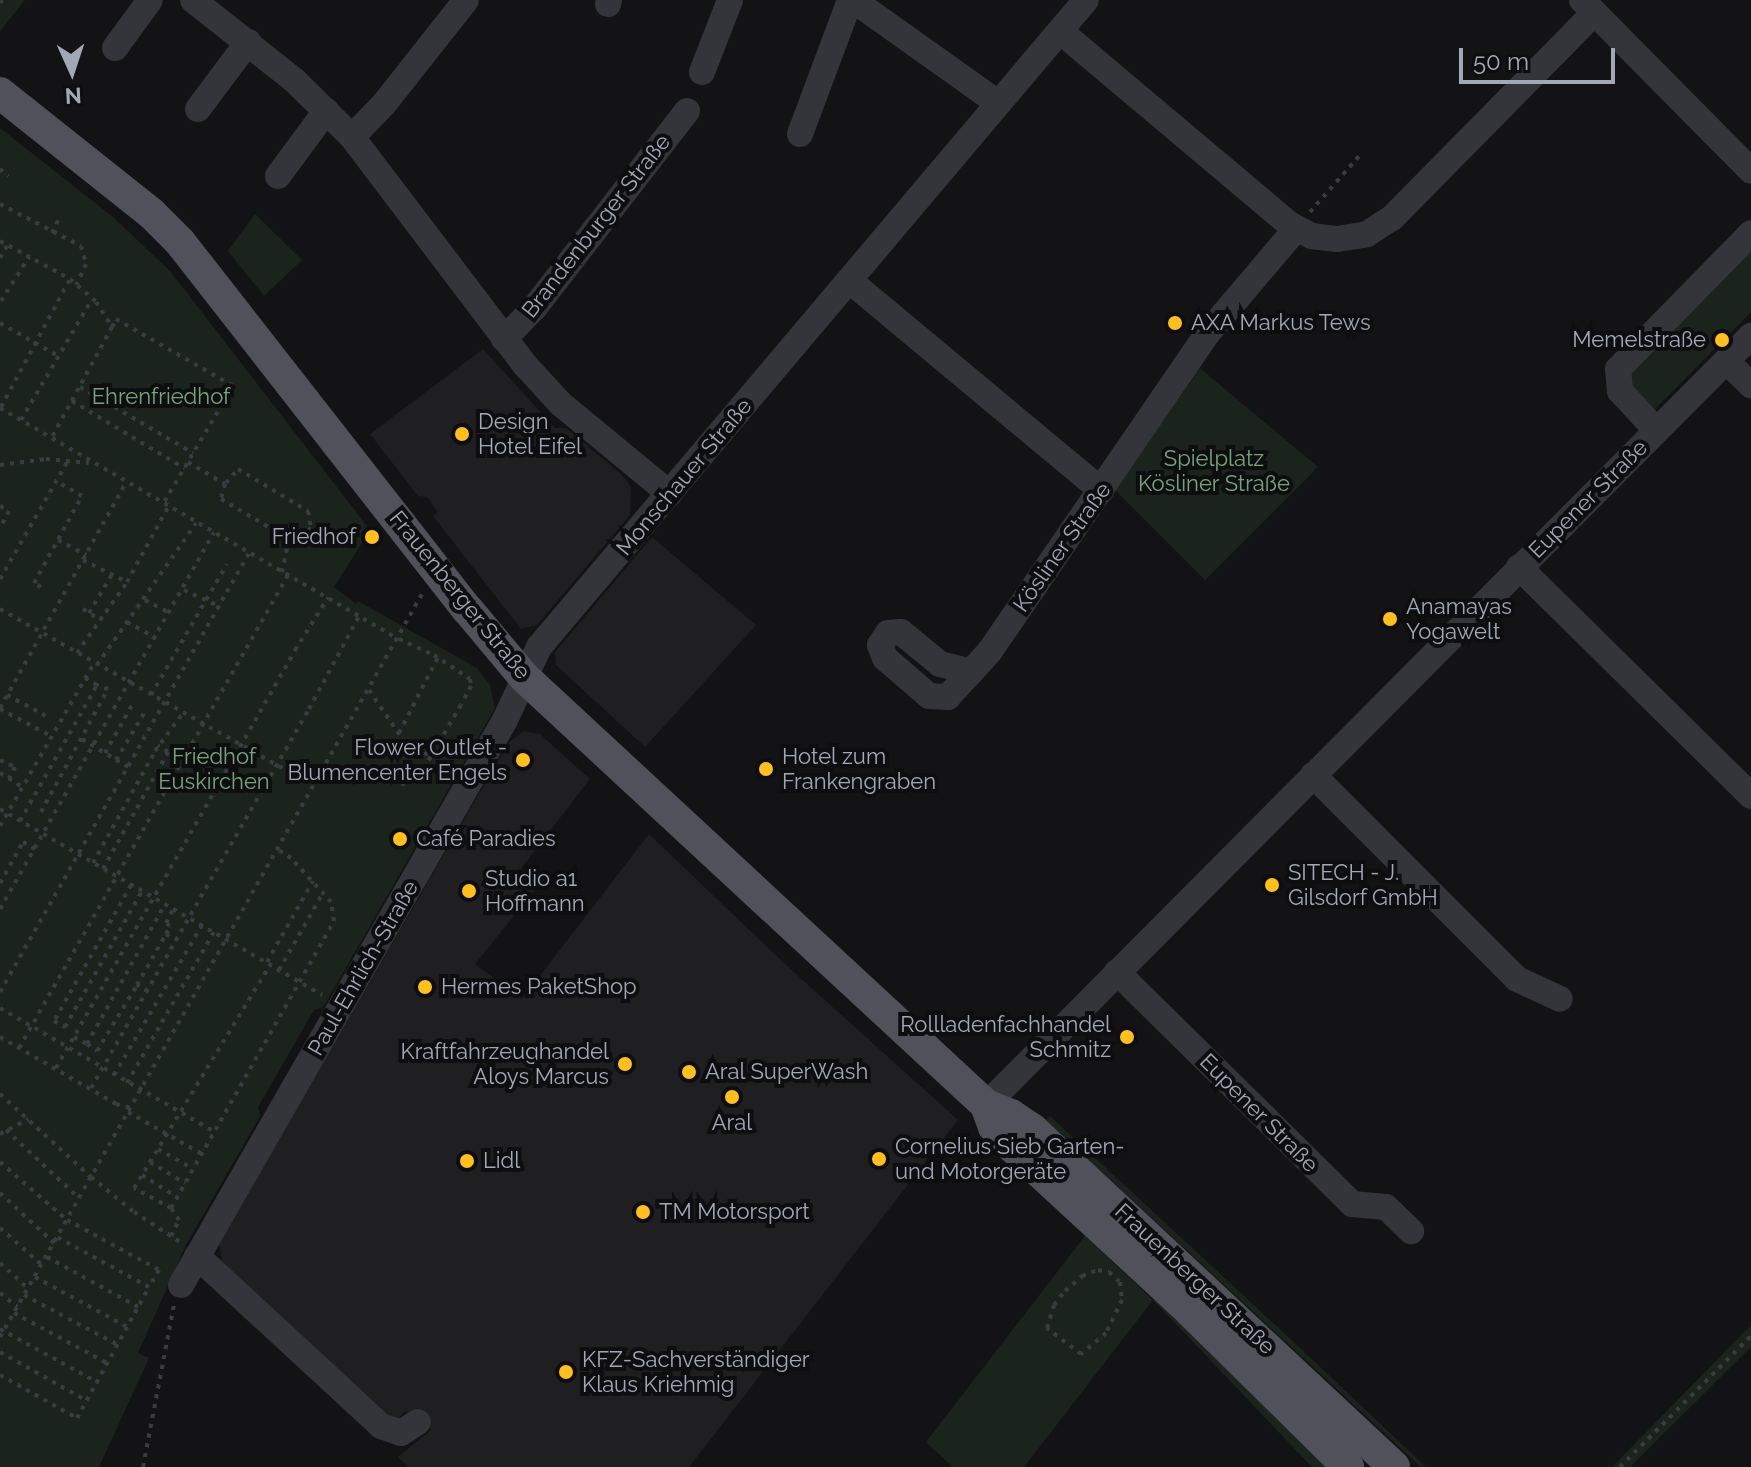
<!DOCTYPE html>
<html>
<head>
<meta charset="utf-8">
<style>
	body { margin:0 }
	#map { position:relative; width:1751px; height:1467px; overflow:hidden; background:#131315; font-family:Raleway,sans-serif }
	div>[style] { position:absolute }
	.built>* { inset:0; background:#1f1f22 }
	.green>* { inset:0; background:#1b241c }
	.path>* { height:4px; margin-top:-2px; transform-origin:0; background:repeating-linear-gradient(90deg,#3a3c42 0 4px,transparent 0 10px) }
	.minor>* { height:26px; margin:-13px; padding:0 13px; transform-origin:13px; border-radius:13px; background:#34353b }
	.major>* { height:32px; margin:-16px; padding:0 16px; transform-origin:16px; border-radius:16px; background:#50515a }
	.dots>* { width:22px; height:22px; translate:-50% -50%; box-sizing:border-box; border:4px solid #0e0e10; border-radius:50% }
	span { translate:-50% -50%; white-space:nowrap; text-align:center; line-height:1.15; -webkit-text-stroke:8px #0e0e10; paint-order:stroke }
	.street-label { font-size:22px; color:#a3a8b7 }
	.poi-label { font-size:22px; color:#a3a8b7 }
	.left { translate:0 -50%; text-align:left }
	.right { translate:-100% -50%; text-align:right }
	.park-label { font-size:22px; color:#78a47d }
	.north { position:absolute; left:32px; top:32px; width:80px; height:80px; -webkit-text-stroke:6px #0e0e10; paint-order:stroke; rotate:177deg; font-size:22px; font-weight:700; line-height:32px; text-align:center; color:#a3a8b7 }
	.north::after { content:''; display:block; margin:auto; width:28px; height:36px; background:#a3a8b7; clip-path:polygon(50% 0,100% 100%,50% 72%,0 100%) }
	.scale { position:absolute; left:1459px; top:48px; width:156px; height:36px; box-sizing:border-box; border:4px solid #a3a8b7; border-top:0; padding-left:10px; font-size:24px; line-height:28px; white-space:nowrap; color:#a3a8b7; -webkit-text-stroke:6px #0e0e10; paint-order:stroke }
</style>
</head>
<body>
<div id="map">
	<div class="built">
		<div style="clip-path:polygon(483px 349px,555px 428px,566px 428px,621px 474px,631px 487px,630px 515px,537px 625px,521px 629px,433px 516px,438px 512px,427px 497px,418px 496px,370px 434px)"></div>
		<div style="clip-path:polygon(652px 537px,756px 625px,645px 747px,556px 665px,555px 652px)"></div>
		<div style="clip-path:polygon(524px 731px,540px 734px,590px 779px,516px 875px,535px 890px,475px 964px,522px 999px,649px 834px,786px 965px,958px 1120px,689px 1467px,409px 1467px,398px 1457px,431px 1430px,405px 1411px,396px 1421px,223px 1267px,219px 1243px,509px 742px)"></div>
	</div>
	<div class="green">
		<div style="clip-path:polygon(0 0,25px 0,0 31px)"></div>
		<div style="clip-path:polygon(0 128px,113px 217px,170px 271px,370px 530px,334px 587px,356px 604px,358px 601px,477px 668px,490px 685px,495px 708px,328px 999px,323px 1007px,314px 1010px,258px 1107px,260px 1116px,186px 1245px,138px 1353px,149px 1358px,99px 1467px,0 1467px)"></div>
		<div style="clip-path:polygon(255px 214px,302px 260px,264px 296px,228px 251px)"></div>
		<div style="clip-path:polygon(1751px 243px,1751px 312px,1652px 412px,1625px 379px)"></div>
		<div style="clip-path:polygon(1200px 368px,1318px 467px,1205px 580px,1115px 490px)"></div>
		<div style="clip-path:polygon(1050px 1116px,1299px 1347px,1426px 1467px,1421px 1467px,1046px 1120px)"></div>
		<div style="clip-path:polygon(1085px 1236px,1153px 1300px,1157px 1295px,1331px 1467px,1312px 1467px,1153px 1300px,1024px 1467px,953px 1467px,926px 1442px)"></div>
		<div style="clip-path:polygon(1751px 1325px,1751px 1347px,1630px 1467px,1612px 1467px)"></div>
	</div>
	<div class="path">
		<div style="left:0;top:3px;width:4px;rotate:-56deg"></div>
		<div style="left:0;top:169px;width:11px;rotate:41deg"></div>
		<div style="left:0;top:204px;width:91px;rotate:27.4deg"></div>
		<div style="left:81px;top:246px;width:19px;rotate:74deg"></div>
		<div style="left:86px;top:264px;width:23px;rotate:115deg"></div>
		<div style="left:1310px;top:212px;width:74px;rotate:-48.8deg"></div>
		<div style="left:52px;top:233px;width:17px;rotate:-65deg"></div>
		<div style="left:0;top:241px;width:80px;rotate:28.5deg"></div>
		<div style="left:70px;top:279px;width:35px;rotate:41deg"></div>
		<div style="left:96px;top:302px;width:30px;rotate:57deg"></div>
		<div style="left:112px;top:327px;width:125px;rotate:118.6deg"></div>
		<div style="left:0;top:258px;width:14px;rotate:-60deg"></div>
		<div style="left:1px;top:301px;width:52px;rotate:-57.5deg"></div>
		<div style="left:0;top:323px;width:69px;rotate:29.5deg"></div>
		<div style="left:112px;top:327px;width:9px;rotate:-63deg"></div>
		<div style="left:116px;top:319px;width:135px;rotate:29.8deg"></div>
		<div style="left:233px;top:386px;width:137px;rotate:120.7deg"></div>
		<div style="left:80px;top:387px;width:131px;rotate:30.3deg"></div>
		<div style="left:72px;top:401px;width:131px;rotate:30.9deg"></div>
		<div style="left:1px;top:407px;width:145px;rotate:-61.7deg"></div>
		<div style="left:0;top:408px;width:461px;rotate:30.1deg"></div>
		<div style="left:399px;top:639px;width:38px;rotate:25deg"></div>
		<div style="left:434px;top:655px;width:43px;rotate:33.7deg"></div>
		<div style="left:470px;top:679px;width:7px;rotate:82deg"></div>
		<div style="left:471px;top:686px;width:21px;rotate:118deg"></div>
		<div style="left:461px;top:705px;width:67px;rotate:120.4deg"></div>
		<div style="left:21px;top:420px;width:140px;rotate:-59.6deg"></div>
		<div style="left:188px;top:462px;width:43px;rotate:30.7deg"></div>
		<div style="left:225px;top:484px;width:16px;rotate:105deg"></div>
		<div style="left:221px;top:499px;width:79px;rotate:30.5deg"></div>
		<div style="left:289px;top:539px;width:34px;rotate:102deg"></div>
		<div style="left:0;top:465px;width:46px;rotate:-7.4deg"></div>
		<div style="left:46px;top:459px;width:43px;rotate:5.3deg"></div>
		<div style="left:226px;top:483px;width:18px;rotate:-49deg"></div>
		<div style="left:238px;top:469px;width:82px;rotate:31deg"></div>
		<div style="left:308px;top:511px;width:17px;rotate:80deg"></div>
		<div style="left:311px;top:528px;width:16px;rotate:137deg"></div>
		<div style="left:299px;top:539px;width:10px;rotate:180deg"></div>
		<div style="left:0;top:506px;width:10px;rotate:29deg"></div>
		<div style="left:9px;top:511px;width:19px;rotate:118deg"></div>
		<div style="left:58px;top:540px;width:32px;rotate:28deg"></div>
		<div style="left:83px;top:560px;width:49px;rotate:26.6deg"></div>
		<div style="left:0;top:579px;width:138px;rotate:-60.1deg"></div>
		<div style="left:41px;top:587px;width:8px;rotate:-150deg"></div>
		<div style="left:34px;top:583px;width:99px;rotate:-61.1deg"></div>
		<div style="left:82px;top:496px;width:30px;rotate:-150deg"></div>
		<div style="left:184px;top:590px;width:40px;rotate:25deg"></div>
		<div style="left:145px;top:600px;width:30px;rotate:28deg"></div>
		<div style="left:0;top:609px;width:360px;rotate:29.4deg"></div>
		<div style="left:83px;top:609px;width:20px;rotate:33deg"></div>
		<div style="left:89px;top:613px;width:43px;rotate:-59.3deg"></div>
		<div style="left:127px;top:622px;width:33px;rotate:29deg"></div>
		<div style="left:77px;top:653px;width:87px;rotate:-54.8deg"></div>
		<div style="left:127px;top:582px;width:85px;rotate:-61.3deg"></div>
		<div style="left:97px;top:665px;width:173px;rotate:-55.1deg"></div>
		<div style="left:369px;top:690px;width:65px;rotate:55.6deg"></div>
		<div style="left:406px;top:744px;width:42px;rotate:94.1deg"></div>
		<div style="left:7px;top:695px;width:44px;rotate:28.3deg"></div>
		<div style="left:151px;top:695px;width:151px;rotate:-59.9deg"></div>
		<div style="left:0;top:708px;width:258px;rotate:-60.8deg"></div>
		<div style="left:0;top:709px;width:58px;rotate:27.9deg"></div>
		<div style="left:399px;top:733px;width:85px;rotate:-62.8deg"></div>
		<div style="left:82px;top:739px;width:54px;rotate:31.3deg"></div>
		<div style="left:406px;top:744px;width:28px;rotate:26deg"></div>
		<div style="left:105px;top:753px;width:55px;rotate:-60.6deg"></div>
		<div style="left:0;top:760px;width:17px;rotate:25deg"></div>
		<div style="left:15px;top:767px;width:13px;rotate:117deg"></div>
		<div style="left:116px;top:760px;width:56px;rotate:-58.9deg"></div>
		<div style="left:0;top:773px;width:26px;rotate:32deg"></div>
		<div style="left:0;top:809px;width:372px;rotate:30deg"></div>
		<div style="left:41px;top:812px;width:140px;rotate:-61.4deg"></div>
		<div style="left:108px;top:689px;width:12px;rotate:-160deg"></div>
		<div style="left:20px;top:821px;width:156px;rotate:-60.5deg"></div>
		<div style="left:97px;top:685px;width:14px;rotate:-150deg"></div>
		<div style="left:0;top:826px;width:188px;rotate:-60deg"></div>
		<div style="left:93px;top:863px;width:128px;rotate:-61deg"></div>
		<div style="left:155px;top:751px;width:47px;rotate:-53.6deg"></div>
		<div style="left:103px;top:869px;width:134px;rotate:-60.9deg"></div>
		<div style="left:168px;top:752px;width:12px;rotate:-149deg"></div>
		<div style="left:0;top:883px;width:47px;rotate:-60.7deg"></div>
		<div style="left:23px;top:842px;width:14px;rotate:30deg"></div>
		<div style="left:131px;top:885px;width:156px;rotate:119.5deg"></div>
		<div style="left:54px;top:1021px;width:13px;rotate:29deg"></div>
		<div style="left:65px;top:1027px;width:156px;rotate:-60.5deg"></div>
		<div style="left:0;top:909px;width:433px;rotate:-60.4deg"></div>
		<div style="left:166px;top:934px;width:9px;rotate:-63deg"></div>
		<div style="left:170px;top:926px;width:5px;rotate:-143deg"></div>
		<div style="left:166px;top:923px;width:16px;rotate:-63deg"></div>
		<div style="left:267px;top:962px;width:93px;rotate:-60.4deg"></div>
		<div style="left:279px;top:970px;width:89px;rotate:-60.3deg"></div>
		<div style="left:148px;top:991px;width:13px;rotate:-151deg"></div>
		<div style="left:137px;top:985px;width:59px;rotate:-60.4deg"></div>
		<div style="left:166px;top:934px;width:13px;rotate:27deg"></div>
		<div style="left:0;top:992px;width:505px;rotate:-60.44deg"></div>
		<div style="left:0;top:1008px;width:248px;rotate:30deg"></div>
		<div style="left:0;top:1037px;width:134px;rotate:30deg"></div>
		<div style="left:116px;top:1104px;width:16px;rotate:15deg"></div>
		<div style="left:74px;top:1037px;width:15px;rotate:28deg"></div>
		<div style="left:87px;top:1044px;width:160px;rotate:-60.9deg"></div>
		<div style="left:87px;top:1044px;width:12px;rotate:35deg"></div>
		<div style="left:97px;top:1051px;width:77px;rotate:-58.8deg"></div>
		<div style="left:19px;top:1048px;width:544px;rotate:-60.37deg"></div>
		<div style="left:56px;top:1068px;width:482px;rotate:-60.2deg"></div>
		<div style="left:295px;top:650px;width:62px;rotate:-57.6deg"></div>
		<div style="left:114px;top:1075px;width:174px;rotate:-59.6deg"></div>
		<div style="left:127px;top:1083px;width:174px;rotate:-60.1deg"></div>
		<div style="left:91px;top:1088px;width:437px;rotate:-60.1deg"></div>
		<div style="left:309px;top:709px;width:106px;rotate:-61.7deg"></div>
		<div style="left:0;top:1094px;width:123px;rotate:42.4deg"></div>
		<div style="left:91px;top:1177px;width:55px;rotate:39.1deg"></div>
		<div style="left:134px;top:1212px;width:55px;rotate:33.1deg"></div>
		<div style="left:128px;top:1112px;width:85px;rotate:29.6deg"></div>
		<div style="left:6px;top:1130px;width:100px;rotate:43deg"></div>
		<div style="left:0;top:1134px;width:32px;rotate:-28deg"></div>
		<div style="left:158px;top:1149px;width:40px;rotate:29.7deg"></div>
		<div style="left:0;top:1162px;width:89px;rotate:40.9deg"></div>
		<div style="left:67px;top:1220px;width:105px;rotate:28.5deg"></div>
		<div style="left:159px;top:1270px;width:20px;rotate:120deg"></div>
		<div style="left:150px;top:1162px;width:41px;rotate:31deg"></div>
		<div style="left:142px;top:1175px;width:41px;rotate:32.2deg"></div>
		<div style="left:0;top:1193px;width:74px;rotate:42.8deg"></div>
		<div style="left:171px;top:1208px;width:42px;rotate:-151.6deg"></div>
		<div style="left:134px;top:1188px;width:261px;rotate:-58.6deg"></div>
		<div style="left:0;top:1228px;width:56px;rotate:41.4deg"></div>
		<div style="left:171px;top:1236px;width:18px;rotate:-63deg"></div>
		<div style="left:179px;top:1220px;width:14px;rotate:-124deg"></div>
		<div style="left:171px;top:1208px;width:330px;rotate:-60.4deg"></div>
		<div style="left:334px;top:921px;width:19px;rotate:-99deg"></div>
		<div style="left:331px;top:902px;width:59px;rotate:-132.3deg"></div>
		<div style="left:291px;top:858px;width:15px;rotate:-148deg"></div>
		<div style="left:47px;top:1257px;width:104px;rotate:28.8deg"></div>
		<div style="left:0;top:1263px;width:38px;rotate:42deg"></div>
		<div style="left:1098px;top:1270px;width:11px;rotate:10deg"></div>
		<div style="left:1109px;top:1272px;width:15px;rotate:42deg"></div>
		<div style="left:1120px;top:1282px;width:18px;rotate:84deg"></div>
		<div style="left:1122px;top:1300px;width:37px;rotate:116deg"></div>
		<div style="left:1106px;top:1333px;width:33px;rotate:140deg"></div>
		<div style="left:1081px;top:1354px;width:43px;rotate:-142.6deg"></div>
		<div style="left:1047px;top:1328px;width:24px;rotate:-73deg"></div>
		<div style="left:1054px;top:1305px;width:18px;rotate:-52deg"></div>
		<div style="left:1065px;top:1291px;width:23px;rotate:-41deg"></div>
		<div style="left:1082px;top:1276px;width:17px;rotate:-21deg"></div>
		<div style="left:35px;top:1277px;width:105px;rotate:28.5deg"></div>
		<div style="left:0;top:1293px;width:22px;rotate:39deg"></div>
		<div style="left:24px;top:1295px;width:106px;rotate:28deg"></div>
		<div style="left:14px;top:1313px;width:106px;rotate:28.3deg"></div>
		<div style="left:0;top:1329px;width:111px;rotate:28.7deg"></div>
		<div style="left:0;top:1337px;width:857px;rotate:-60.41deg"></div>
		<div style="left:0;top:1352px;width:100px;rotate:29.4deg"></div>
		<div style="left:0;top:1375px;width:88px;rotate:29.2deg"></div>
		<div style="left:77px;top:1418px;width:149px;rotate:-61.2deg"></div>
		<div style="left:149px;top:1287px;width:105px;rotate:-151.5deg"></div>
		<div style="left:143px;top:1467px;width:165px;rotate:-79.2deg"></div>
		<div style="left:1620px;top:1467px;width:185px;rotate:-45deg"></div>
	</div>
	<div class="minor">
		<div style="left:193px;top:0;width:129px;rotate:38.4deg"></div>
		<div style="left:294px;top:80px;width:81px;rotate:44.5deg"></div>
		<div style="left:352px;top:137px;width:286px;rotate:52.8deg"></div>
		<div style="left:525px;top:365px;width:53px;rotate:47.3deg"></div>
		<div style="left:561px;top:404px;width:141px;rotate:39.5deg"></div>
		<div style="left:853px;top:0;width:178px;rotate:35.4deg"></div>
		<div style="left:1582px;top:0;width:240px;rotate:45.3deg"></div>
		<div style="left:608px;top:4px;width:4px;rotate:-76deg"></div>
		<div style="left:1060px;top:31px;width:299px;rotate:40.1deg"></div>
		<div style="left:1289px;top:224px;width:26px;rotate:28deg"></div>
		<div style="left:1312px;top:236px;width:25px;rotate:7deg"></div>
		<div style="left:1337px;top:239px;width:30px;rotate:-9deg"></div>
		<div style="left:1367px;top:234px;width:30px;rotate:-33deg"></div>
		<div style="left:1392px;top:218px;width:288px;rotate:-45.4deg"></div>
		<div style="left:115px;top:48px;width:59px;rotate:-53.9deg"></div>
		<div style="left:702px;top:72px;width:77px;rotate:-68.7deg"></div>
		<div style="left:198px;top:109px;width:84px;rotate:-53.3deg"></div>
		<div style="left:800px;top:134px;width:143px;rotate:-69.5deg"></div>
		<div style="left:352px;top:137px;width:46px;rotate:-45.9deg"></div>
		<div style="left:384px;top:104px;width:132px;rotate:-51.7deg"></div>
		<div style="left:278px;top:176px;width:81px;rotate:-53.6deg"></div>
		<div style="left:850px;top:281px;width:327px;rotate:39.8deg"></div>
		<div style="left:504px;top:339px;width:45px;rotate:-45.9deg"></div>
		<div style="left:535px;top:307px;width:248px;rotate:-52.2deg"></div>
		<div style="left:1726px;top:361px;width:35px;rotate:44deg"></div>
		<div style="left:1656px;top:430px;width:53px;rotate:-132.7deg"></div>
		<div style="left:1620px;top:391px;width:22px;rotate:-95deg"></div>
		<div style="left:1618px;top:369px;width:190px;rotate:-45.6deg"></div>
		<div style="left:1519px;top:567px;width:326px;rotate:44.6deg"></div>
		<div style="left:971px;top:672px;width:34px;rotate:133deg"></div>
		<div style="left:948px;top:697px;width:19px;rotate:-177deg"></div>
		<div style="left:929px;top:696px;width:58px;rotate:-139.2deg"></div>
		<div style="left:885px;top:658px;width:14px;rotate:-111deg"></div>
		<div style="left:880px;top:645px;width:14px;rotate:-56deg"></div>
		<div style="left:888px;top:633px;width:13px;rotate:-4deg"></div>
		<div style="left:901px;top:632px;width:50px;rotate:39.4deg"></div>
		<div style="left:940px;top:664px;width:32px;rotate:14deg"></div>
		<div style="left:971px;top:672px;width:28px;rotate:-48deg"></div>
		<div style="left:990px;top:651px;width:383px;rotate:-55.6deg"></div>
		<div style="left:1206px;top:335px;width:139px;rotate:-49.7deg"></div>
		<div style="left:1313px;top:775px;width:288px;rotate:45deg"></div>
		<div style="left:1517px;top:979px;width:47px;rotate:24.9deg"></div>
		<div style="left:1117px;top:972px;width:330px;rotate:44.6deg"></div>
		<div style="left:1352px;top:1204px;width:34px;rotate:5deg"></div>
		<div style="left:1386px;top:1207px;width:35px;rotate:44deg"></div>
		<div style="left:986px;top:1105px;width:1085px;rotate:-45.15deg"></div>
		<div style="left:197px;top:1256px;width:251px;rotate:42.7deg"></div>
		<div style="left:381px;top:1426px;width:21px;rotate:19deg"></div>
		<div style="left:401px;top:1433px;width:20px;rotate:-33deg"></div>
		<div style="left:181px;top:1285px;width:651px;rotate:-60.17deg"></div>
		<div style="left:505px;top:720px;width:81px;rotate:-65deg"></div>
		<div style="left:539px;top:647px;width:847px;rotate:-49.79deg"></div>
	</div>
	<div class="major">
		<div style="left:0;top:93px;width:193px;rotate:38.5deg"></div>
		<div style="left:151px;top:213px;width:41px;rotate:45deg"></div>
		<div style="left:180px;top:242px;width:467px;rotate:52deg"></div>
		<div style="left:468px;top:610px;width:87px;rotate:50.1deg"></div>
		<div style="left:524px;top:677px;width:630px;rotate:42.81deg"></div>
		<div style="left:986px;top:1105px;width:27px;rotate:22deg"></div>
		<div style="left:1011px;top:1115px;width:25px;rotate:34deg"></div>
		<div style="left:1032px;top:1129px;width:495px;rotate:43deg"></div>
		<div style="left:986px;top:1105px;width:23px;rotate:70deg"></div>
		<div style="left:994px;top:1127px;width:17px;rotate:50deg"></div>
		<div style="left:1005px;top:1140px;width:252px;rotate:42.7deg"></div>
		<div style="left:1190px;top:1311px;width:222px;rotate:44.6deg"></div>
	</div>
	<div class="dots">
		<div style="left:1175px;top:323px;background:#ffbf21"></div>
		<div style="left:1722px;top:340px;background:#ffbf21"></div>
		<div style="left:462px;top:434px;background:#ffbf21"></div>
		<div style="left:372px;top:537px;background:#ffbf21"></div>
		<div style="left:1390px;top:619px;background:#ffbf21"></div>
		<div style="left:523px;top:760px;background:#ffbf21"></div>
		<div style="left:766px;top:769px;background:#ffbf21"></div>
		<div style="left:400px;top:839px;background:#ffbf21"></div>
		<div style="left:1272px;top:885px;background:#ffbf21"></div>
		<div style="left:469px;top:891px;background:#ffbf21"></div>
		<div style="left:425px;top:987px;background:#ffbf21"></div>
		<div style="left:1127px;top:1037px;background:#ffbf21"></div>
		<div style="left:625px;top:1064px;background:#ffbf21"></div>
		<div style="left:689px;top:1072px;background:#ffbf21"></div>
		<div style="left:732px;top:1097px;background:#ffbf21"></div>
		<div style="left:879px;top:1159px;background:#ffbf21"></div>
		<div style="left:467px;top:1161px;background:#ffbf21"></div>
		<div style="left:643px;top:1212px;background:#ffbf21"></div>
		<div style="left:566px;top:1372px;background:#ffbf21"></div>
	</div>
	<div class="street-label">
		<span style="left:596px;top:226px;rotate:-52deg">Brandenburger Straße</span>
		<span style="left:684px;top:477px;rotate:-50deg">Monschauer Straße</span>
		<span style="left:1588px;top:499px;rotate:-45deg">Eupener Straße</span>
		<span style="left:1062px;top:547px;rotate:-55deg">Kösliner Straße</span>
		<span style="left:460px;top:595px;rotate:51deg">Frauenberger Straße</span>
		<span style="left:363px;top:968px;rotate:-60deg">Paul-Ehrlich-Straße</span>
		<span style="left:1259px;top:1113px;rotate:45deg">Eupener Straße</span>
		<span style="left:1195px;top:1279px;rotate:43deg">Frauenberger Straße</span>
	</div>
	<div class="poi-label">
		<span class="left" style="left:1191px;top:323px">AXA Markus Tews</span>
		<span class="right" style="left:1706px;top:340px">Memelstraße</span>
		<span class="left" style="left:478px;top:434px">Design<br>Hotel Eifel</span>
		<span class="right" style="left:356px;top:537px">Friedhof</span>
		<span class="left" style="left:1406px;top:619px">Anamayas<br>Yogawelt</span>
		<span class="right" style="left:507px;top:760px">Flower Outlet -<br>Blumencenter Engels</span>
		<span class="left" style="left:782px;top:769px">Hotel zum<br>Frankengraben</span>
		<span class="left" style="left:416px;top:839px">Café Paradies</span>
		<span class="left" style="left:1288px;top:885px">SITECH - J.<br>Gilsdorf GmbH</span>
		<span class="left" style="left:485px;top:891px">Studio a1<br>Hoffmann</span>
		<span class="left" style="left:441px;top:987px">Hermes PaketShop</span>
		<span class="right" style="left:1111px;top:1037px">Rollladenfachhandel<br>Schmitz</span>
		<span class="right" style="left:609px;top:1064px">Kraftfahrzeughandel<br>Aloys Marcus</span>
		<span class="left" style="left:705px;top:1072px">Aral SuperWash</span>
		<span style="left:732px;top:1123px">Aral</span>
		<span class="left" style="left:895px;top:1159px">Cornelius Sieb Garten-<br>und Motorgeräte</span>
		<span class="left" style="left:483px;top:1161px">Lidl</span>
		<span class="left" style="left:659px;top:1212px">TM Motorsport</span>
		<span class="left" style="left:582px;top:1372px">KFZ-Sachverständiger<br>Klaus Kriehmig</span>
	</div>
	<div class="park-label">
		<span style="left:161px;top:397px">Ehrenfriedhof</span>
		<span style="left:1214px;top:471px">Spielplatz<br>Kösliner Straße</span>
		<span style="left:214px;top:769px">Friedhof<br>Euskirchen</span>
	</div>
	<div class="north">N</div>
	<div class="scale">50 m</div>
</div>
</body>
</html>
